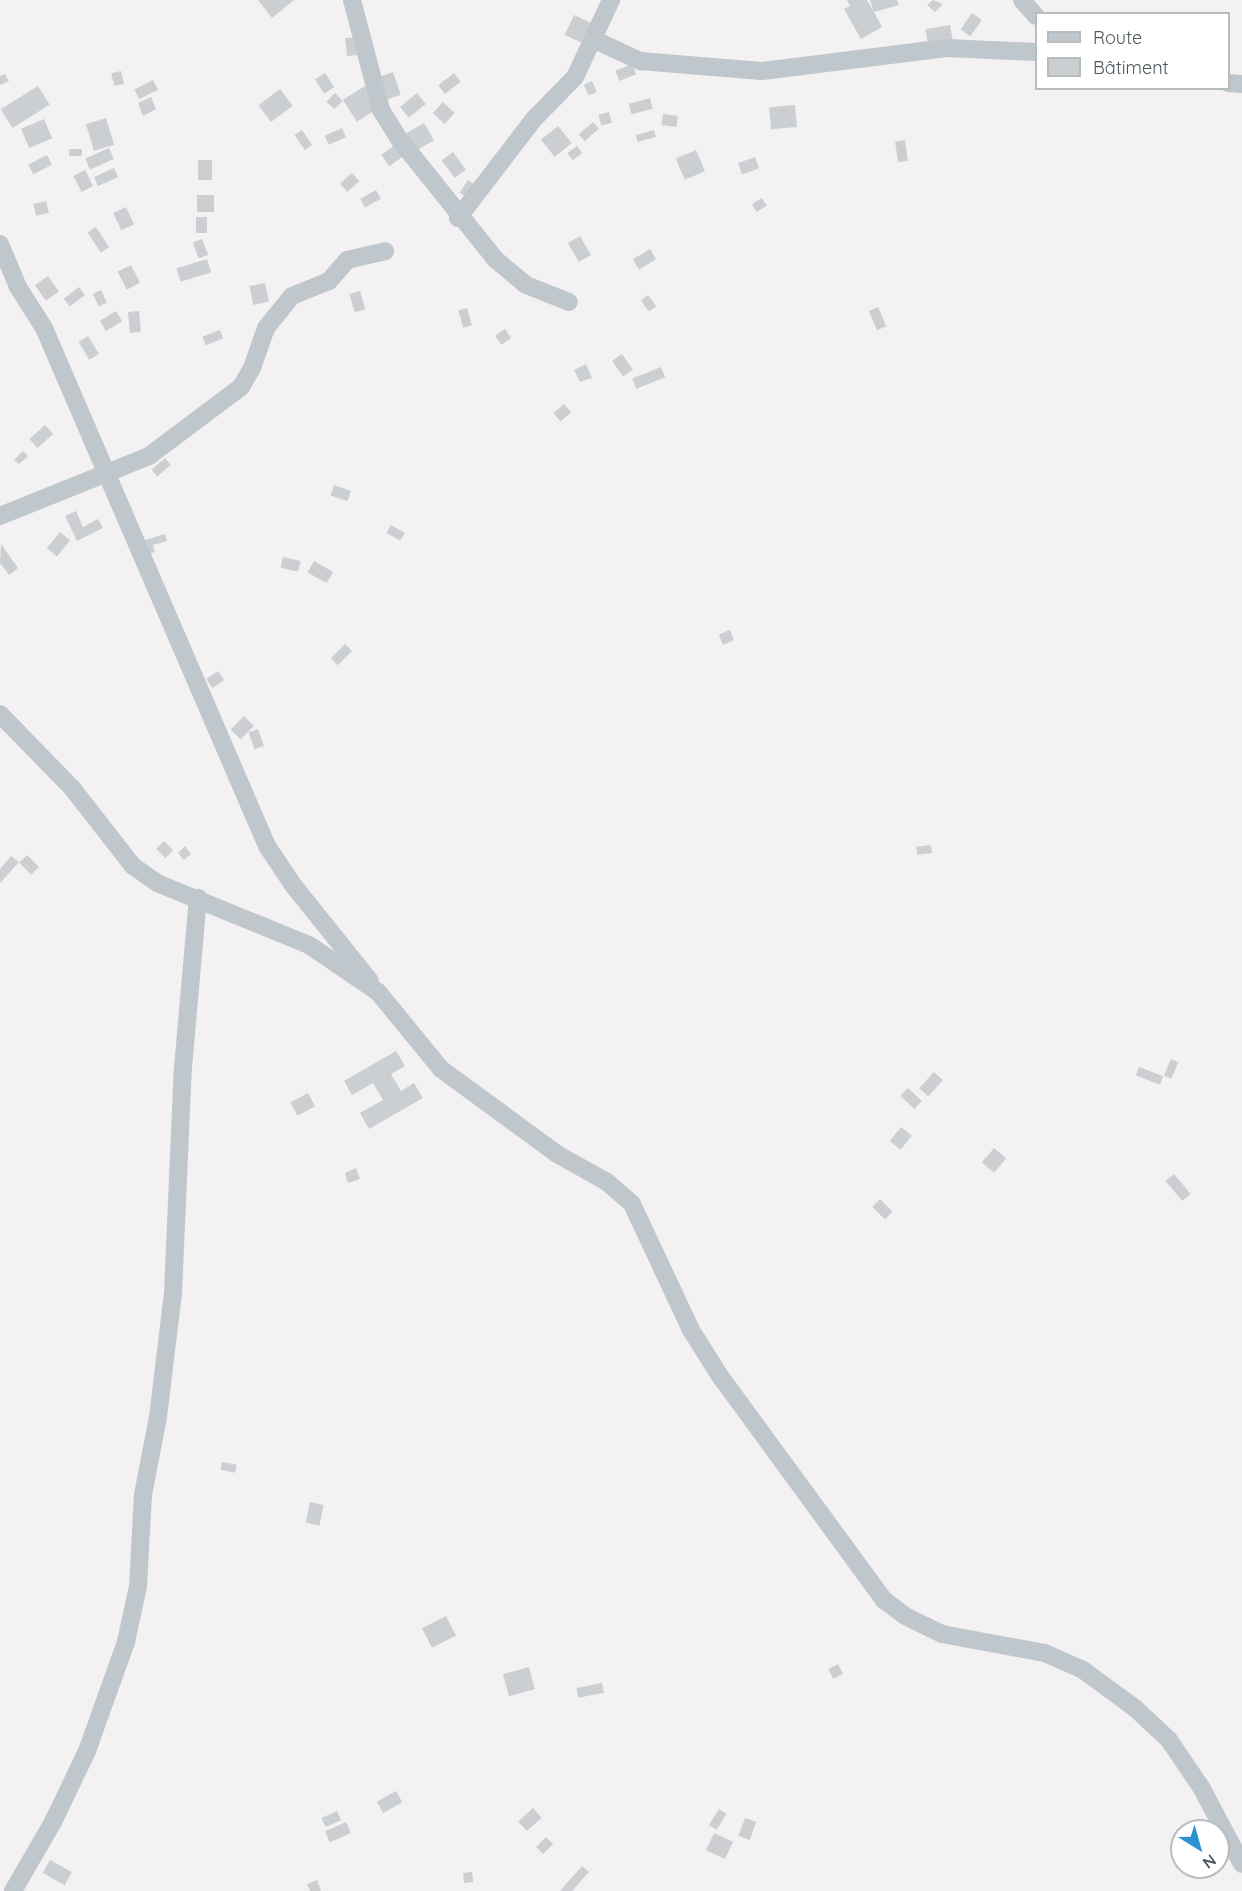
<!DOCTYPE html>
<html>
<head>
<meta charset="utf-8">
<style>
	body { margin:0 }
	#map { position:relative; width:1242px; height:1891px; overflow:hidden; background:#f3f1f2; font-family:Quicksand,sans-serif }
	div>[style] { position:absolute }
	.building>* { inset:0; background:#cccfd2; transform-origin:0 0 }
	.minor>* { height:18px; margin:-9px; padding:0 9px; transform-origin:9px; border-radius:9px; background:#bfc7cc }
	span { translate:-50% -50%; white-space:nowrap; text-align:center; line-height:1.15; -webkit-text-stroke:4.5px #fff; paint-order:stroke }
	.legend { position:absolute; left:1035px; top:12px; width:195px; height:78px; box-sizing:border-box; background:#fff; border:2px solid #b7bcbe; margin:0; padding:8px 10px; list-style:none; font-size:18px; color:#4b575c }
	.legend li { display:flex; align-items:center; gap:12px; height:30px }
	.legend b { width:30px; border:2px solid #b7bcbe }
	.north { position:absolute; left:1170px; top:1819px; width:60px; height:60px; box-sizing:border-box; background:#fff; border:2px solid #b7bcbe; border-radius:50%; rotate:143deg; font-size:16px; font-weight:700; line-height:24px; text-align:center; color:#4b575c }
	.north::after { content:''; display:block; margin:auto; width:21px; height:27px; background:#2e91d0; clip-path:polygon(50% 0,100% 100%,50% 72%,0 100%) }
</style>
</head>
<body>
<div id="map">
	<div class="building">
		<div style="clip-path:polygon(258px 0,294px 0,272px 18px)"></div>
		<div style="clip-path:polygon(847px 0,867px 0,874px 12px,870px 0,897px 0,899px 5px,874px 12px,882px 27px,861px 39px,844px 9px,850px 6px)"></div>
		<div style="clip-path:polygon(933px 0,943px 4px,935px 12px,927px 5px)"></div>
		<div style="left:972px;top:13px;width:12px;height:20px;rotate:35deg"></div>
		<div style="left:574px;top:15px;width:21px;height:22px;rotate:25deg"></div>
		<div style="left:950px;top:25px;width:22px;height:25px;rotate:80deg"></div>
		<div style="left:355px;top:37px;width:18px;height:10px;rotate:84deg"></div>
		<div style="left:632px;top:64px;width:11px;height:18px;rotate:68deg"></div>
		<div style="left:121px;top:71px;width:13px;height:10px;rotate:77deg"></div>
		<div style="left:393px;top:72px;width:24px;height:15px;rotate:71deg"></div>
		<div style="left:325px;top:73px;width:17px;height:12px;rotate:57deg"></div>
		<div style="left:454px;top:73px;width:11px;height:20px;rotate:52deg"></div>
		<div style="clip-path:polygon(5px 74px,9px 81px,0 85px,0 76px)"></div>
		<div style="left:153px;top:80px;width:11px;height:21px;rotate:63deg"></div>
		<div style="left:592px;top:81px;width:12px;height:9px;rotate:66deg"></div>
		<div style="left:38px;top:86px;width:22px;height:44px;rotate:58deg"></div>
		<div style="left:365px;top:86px;width:26px;height:26px;rotate:58deg"></div>
		<div style="left:280px;top:89px;width:21px;height:27px;rotate:53deg"></div>
		<div style="left:335px;top:93px;width:11px;height:12px;rotate:45deg"></div>
		<div style="left:417px;top:93px;width:14px;height:22px;rotate:51deg"></div>
		<div style="clip-path:polygon(151px 97px,156px 109px,143px 116px,138px 103px)"></div>
		<div style="left:650px;top:98px;width:11px;height:22px;rotate:75deg"></div>
		<div style="left:443px;top:102px;width:16px;height:15px;rotate:43deg"></div>
		<div style="left:795px;top:105px;width:22px;height:26px;rotate:85deg"></div>
		<div style="left:609px;top:112px;width:11px;height:11px;rotate:75deg"></div>
		<div style="left:663px;top:114px;width:15px;height:11px;rotate:8deg"></div>
		<div style="left:106px;top:118px;width:28px;height:21px;rotate:73deg"></div>
		<div style="left:44px;top:119px;width:21px;height:25px;rotate:67deg"></div>
		<div style="left:593px;top:122px;width:9px;height:19px;rotate:49deg"></div>
		<div style="left:424px;top:123px;width:20px;height:21px;rotate:60deg"></div>
		<div style="left:558px;top:126px;width:22px;height:22px;rotate:51deg"></div>
		<div style="left:342px;top:128px;width:10px;height:19px;rotate:66deg"></div>
		<div style="left:302px;top:130px;width:18px;height:9px;rotate:56deg"></div>
		<div style="left:654px;top:130px;width:7px;height:19px;rotate:74deg"></div>
		<div style="left:905px;top:140px;width:21px;height:10px;rotate:82deg"></div>
		<div style="left:399px;top:142px;width:14px;height:22px;rotate:54deg"></div>
		<div style="left:577px;top:146px;width:9px;height:12px;rotate:54deg"></div>
		<div style="left:109px;top:148px;width:12px;height:26px;rotate:66deg"></div>
		<div style="left:82px;top:149px;width:7px;height:13px;rotate:90deg"></div>
		<div style="left:696px;top:150px;width:23px;height:22px;rotate:67deg"></div>
		<div style="left:453px;top:152px;width:22px;height:14px;rotate:54deg"></div>
		<div style="left:47px;top:155px;width:11px;height:21px;rotate:63deg"></div>
		<div style="left:755px;top:157px;width:12px;height:18px;rotate:70deg"></div>
		<div style="left:212px;top:160px;width:20px;height:14px;rotate:90deg"></div>
		<div style="left:114px;top:168px;width:10px;height:22px;rotate:66deg"></div>
		<div style="left:85px;top:170px;width:18px;height:13px;rotate:63deg"></div>
		<div style="left:352px;top:173px;width:11px;height:16px;rotate:49deg"></div>
		<div style="left:468px;top:180px;width:11px;height:15px;rotate:34deg"></div>
		<div style="left:376px;top:190px;width:10px;height:18px;rotate:61deg"></div>
		<div style="left:197px;top:195px;width:17px;height:17px"></div>
		<div style="left:762px;top:198px;width:9px;height:12px;rotate:58deg"></div>
		<div style="left:46px;top:201px;width:12px;height:13px;rotate:76deg"></div>
		<div style="left:126px;top:207px;width:19px;height:14px;rotate:65deg"></div>
		<div style="left:196px;top:217px;width:11px;height:16px"></div>
		<div style="left:96px;top:227px;width:24px;height:10px;rotate:57deg"></div>
		<div style="left:580px;top:236px;width:22px;height:14px;rotate:60deg"></div>
		<div style="left:202px;top:239px;width:17px;height:10px;rotate:69deg"></div>
		<div style="left:650px;top:249px;width:12px;height:20px;rotate:59deg"></div>
		<div style="left:207px;top:259px;width:14px;height:32px;rotate:73deg"></div>
		<div style="left:131px;top:265px;width:20px;height:15px;rotate:63deg"></div>
		<div style="left:48px;top:276px;width:19px;height:16px;rotate:55deg"></div>
		<div style="left:265px;top:283px;width:19px;height:16px;rotate:78deg"></div>
		<div style="left:79px;top:287px;width:10px;height:19px;rotate:53deg"></div>
		<div style="left:101px;top:290px;width:14px;height:9px;rotate:65deg"></div>
		<div style="left:360px;top:291px;width:19px;height:11px;rotate:74deg"></div>
		<div style="left:648px;top:295px;width:14px;height:9px;rotate:54deg"></div>
		<div style="left:878px;top:307px;width:21px;height:10px;rotate:67deg"></div>
		<div style="left:467px;top:308px;width:18px;height:9px;rotate:74deg"></div>
		<div style="left:116px;top:311px;width:12px;height:19px;rotate:59deg"></div>
		<div style="left:139px;top:311px;width:21px;height:11px;rotate:85deg"></div>
		<div style="left:505px;top:329px;width:11px;height:12px;rotate:56deg"></div>
		<div style="left:220px;top:330px;width:9px;height:19px;rotate:69deg"></div>
		<div style="left:88px;top:336px;width:21px;height:11px;rotate:59deg"></div>
		<div style="left:622px;top:354px;width:19px;height:12px;rotate:55deg"></div>
		<div style="clip-path:polygon(586px 364px,592px 378px,580px 382px,574px 370px)"></div>
		<div style="left:661px;top:367px;width:11px;height:31px;rotate:68deg"></div>
		<div style="left:564px;top:404px;width:11px;height:14px;rotate:49deg"></div>
		<div style="left:45px;top:425px;width:12px;height:21px;rotate:48deg"></div>
		<div style="clip-path:polygon(23px 451px,28px 456px,19px 464px,14px 460px)"></div>
		<div style="left:165px;top:458px;width:9px;height:18px;rotate:49deg"></div>
		<div style="left:334px;top:485px;width:18px;height:11px;rotate:19deg"></div>
		<div style="clip-path:polygon(76px 511px,83px 527px,98px 519px,103px 528px,77px 541px,65px 516px)"></div>
		<div style="left:391px;top:525px;width:16px;height:9px;rotate:30deg"></div>
		<div style="left:60px;top:532px;width:13px;height:21px;rotate:39deg"></div>
		<div style="clip-path:polygon(165px 534px,167px 541px,153px 545px,155px 552px,143px 556px,139px 542px)"></div>
		<div style="clip-path:polygon(1px 544px,18px 568px,9px 575px,0 563px)"></div>
		<div style="left:283px;top:557px;width:18px;height:11px;rotate:13deg"></div>
		<div style="left:314px;top:561px;width:22px;height:13px;rotate:30deg"></div>
		<div style="left:730px;top:630px;width:11px;height:12px;rotate:68deg"></div>
		<div style="left:345px;top:644px;width:10px;height:20px;rotate:45deg"></div>
		<div style="left:218px;top:671px;width:11px;height:14px;rotate:56deg"></div>
		<div style="left:244px;top:716px;width:14px;height:19px;rotate:45deg"></div>
		<div style="left:258px;top:729px;width:18px;height:10px;rotate:71deg"></div>
		<div style="left:164px;top:841px;width:13px;height:11px;rotate:45deg"></div>
		<div style="left:931px;top:845px;width:8px;height:15px;rotate:83deg"></div>
		<div style="clip-path:polygon(185px 846px,191px 854px,184px 860px,178px 853px)"></div>
		<div style="left:27px;top:855px;width:17px;height:11px;rotate:45deg"></div>
		<div style="clip-path:polygon(11px 856px,19px 862px,0 883px,0 869px)"></div>
		<div style="clip-path:polygon(396px 1051px,405px 1066px,391px 1074px,401px 1091px,414px 1083px,423px 1098px,369px 1129px,360px 1113px,383px 1100px,373px 1083px,352px 1095px,344px 1081px)"></div>
		<div style="left:1171px;top:1059px;width:8px;height:18px;rotate:23deg"></div>
		<div style="left:1139px;top:1067px;width:26px;height:9px;rotate:21deg"></div>
		<div style="left:934px;top:1072px;width:12px;height:22px;rotate:42deg"></div>
		<div style="left:908px;top:1088px;width:19px;height:11px;rotate:43deg"></div>
		<div style="left:308px;top:1093px;width:15px;height:20px;rotate:62deg"></div>
		<div style="left:901px;top:1127px;width:14px;height:18px;rotate:39deg"></div>
		<div style="left:994px;top:1148px;width:16px;height:19px;rotate:40deg"></div>
		<div style="clip-path:polygon(356px 1168px,360px 1179px,348px 1183px,345px 1173px)"></div>
		<div style="left:1174px;top:1174px;width:26px;height:11px;rotate:50deg"></div>
		<div style="left:880px;top:1199px;width:18px;height:11px;rotate:45deg"></div>
		<div style="left:222px;top:1462px;width:15px;height:8px;rotate:11deg"></div>
		<div style="left:310px;top:1502px;width:14px;height:21px;rotate:12deg"></div>
		<div style="left:446px;top:1616px;width:22px;height:27px;rotate:63deg"></div>
		<div style="left:838px;top:1664px;width:11px;height:11px;rotate:63deg"></div>
		<div style="left:529px;top:1667px;width:23px;height:27px;rotate:75deg"></div>
		<div style="left:602px;top:1683px;width:10px;height:26px;rotate:79deg"></div>
		<div style="left:396px;top:1791px;width:13px;height:22px;rotate:61deg"></div>
		<div style="left:533px;top:1808px;width:13px;height:20px;rotate:48deg"></div>
		<div style="left:719px;top:1809px;width:9px;height:19px;rotate:32deg"></div>
		<div style="left:337px;top:1811px;width:10px;height:17px;rotate:66deg"></div>
		<div style="left:745px;top:1818px;width:12px;height:19px;rotate:20deg"></div>
		<div style="left:346px;top:1822px;width:12px;height:23px;rotate:66deg"></div>
		<div style="left:714px;top:1833px;width:21px;height:19px;rotate:25deg"></div>
		<div style="left:546px;top:1837px;width:10px;height:14px;rotate:45deg"></div>
		<div style="left:50px;top:1860px;width:25px;height:15px;rotate:29deg"></div>
		<div style="clip-path:polygon(582px 1866px,589px 1872px,572px 1891px,560px 1891px)"></div>
		<div style="left:472px;top:1872px;width:10px;height:9px;rotate:84deg"></div>
		<div style="clip-path:polygon(317px 1880px,321px 1891px,310px 1891px,307px 1884px)"></div>
	</div>
	<div class="minor">
		<div style="left:352px;top:0;width:114px;rotate:75.2deg"></div>
		<div style="left:381px;top:110px;width:34px;rotate:58deg"></div>
		<div style="left:399px;top:139px;width:154px;rotate:51.3deg"></div>
		<div style="left:495px;top:259px;width:40px;rotate:40deg"></div>
		<div style="left:526px;top:285px;width:46px;rotate:21.6deg"></div>
		<div style="left:1022px;top:0;width:21px;rotate:49deg"></div>
		<div style="left:595px;top:40px;width:50px;rotate:25deg"></div>
		<div style="left:640px;top:61px;width:122px;rotate:4.7deg"></div>
		<div style="left:762px;top:71px;width:186px;rotate:-7.1deg"></div>
		<div style="left:947px;top:48px;width:89px;rotate:2.6deg"></div>
		<div style="left:1228px;top:83px;width:14px;rotate:4deg"></div>
		<div style="left:458px;top:218px;width:125px;rotate:-52.5deg"></div>
		<div style="left:534px;top:119px;width:59px;rotate:-45.7deg"></div>
		<div style="left:575px;top:77px;width:85px;rotate:-64.9deg"></div>
		<div style="left:0;top:244px;width:47px;rotate:67.3deg"></div>
		<div style="left:18px;top:287px;width:49px;rotate:57.6deg"></div>
		<div style="left:44px;top:328px;width:564px;rotate:66.71deg"></div>
		<div style="left:267px;top:846px;width:47px;rotate:56.3deg"></div>
		<div style="left:293px;top:885px;width:123px;rotate:51.3deg"></div>
		<div style="left:0;top:516px;width:161px;rotate:-21.9deg"></div>
		<div style="left:149px;top:456px;width:115px;rotate:-36.9deg"></div>
		<div style="left:241px;top:387px;width:22px;rotate:-60deg"></div>
		<div style="left:252px;top:368px;width:42px;rotate:-70.7deg"></div>
		<div style="left:266px;top:328px;width:41px;rotate:-50.9deg"></div>
		<div style="left:292px;top:296px;width:40px;rotate:-22deg"></div>
		<div style="left:329px;top:281px;width:28px;rotate:-49deg"></div>
		<div style="left:347px;top:260px;width:39px;rotate:-13deg"></div>
		<div style="left:0;top:714px;width:103px;rotate:45.8deg"></div>
		<div style="left:72px;top:788px;width:99px;rotate:52deg"></div>
		<div style="left:133px;top:866px;width:29px;rotate:35deg"></div>
		<div style="left:157px;top:883px;width:164px;rotate:22.2deg"></div>
		<div style="left:309px;top:945px;width:83px;rotate:34.3deg"></div>
		<div style="left:378px;top:992px;width:99px;rotate:50.7deg"></div>
		<div style="left:441px;top:1069px;width:144px;rotate:36.2deg"></div>
		<div style="left:557px;top:1154px;width:57px;rotate:29.2deg"></div>
		<div style="left:607px;top:1182px;width:33px;rotate:41deg"></div>
		<div style="left:632px;top:1204px;width:139px;rotate:64.9deg"></div>
		<div style="left:691px;top:1330px;width:54px;rotate:57.8deg"></div>
		<div style="left:720px;top:1376px;width:278px;rotate:53.8deg"></div>
		<div style="left:884px;top:1600px;width:26px;rotate:37deg"></div>
		<div style="left:905px;top:1616px;width:41px;rotate:25.9deg"></div>
		<div style="left:942px;top:1634px;width:105px;rotate:10.5deg"></div>
		<div style="left:1045px;top:1653px;width:42px;rotate:24.1deg"></div>
		<div style="left:1083px;top:1670px;width:66px;rotate:36.3deg"></div>
		<div style="left:1136px;top:1709px;width:45px;rotate:43.2deg"></div>
		<div style="left:1169px;top:1740px;width:57px;rotate:55.8deg"></div>
		<div style="left:1201px;top:1787px;width:87px;rotate:62deg"></div>
		<div style="left:13px;top:1891px;width:80px;rotate:-59.9deg"></div>
		<div style="left:53px;top:1822px;width:79px;rotate:-64.4deg"></div>
		<div style="left:87px;top:1751px;width:116px;rotate:-70.3deg"></div>
		<div style="left:126px;top:1642px;width:57px;rotate:-77.9deg"></div>
		<div style="left:138px;top:1586px;width:91px;rotate:-86.9deg"></div>
		<div style="left:143px;top:1495px;width:79px;rotate:-79.1deg"></div>
		<div style="left:158px;top:1417px;width:125px;rotate:-83.1deg"></div>
		<div style="left:173px;top:1293px;width:225px;rotate:-87.5deg"></div>
		<div style="left:183px;top:1068px;width:171px;rotate:-85deg"></div>
	</div>
	<ul class="legend">
	<li><b style="height:8px;background:#bfc7cc"></b>Route</li>
	<li><b style="height:16px;background:#cccfd2"></b>Bâtiment</li>
	</ul>
	<div class="north">N</div>
</div>
</body>
</html>
